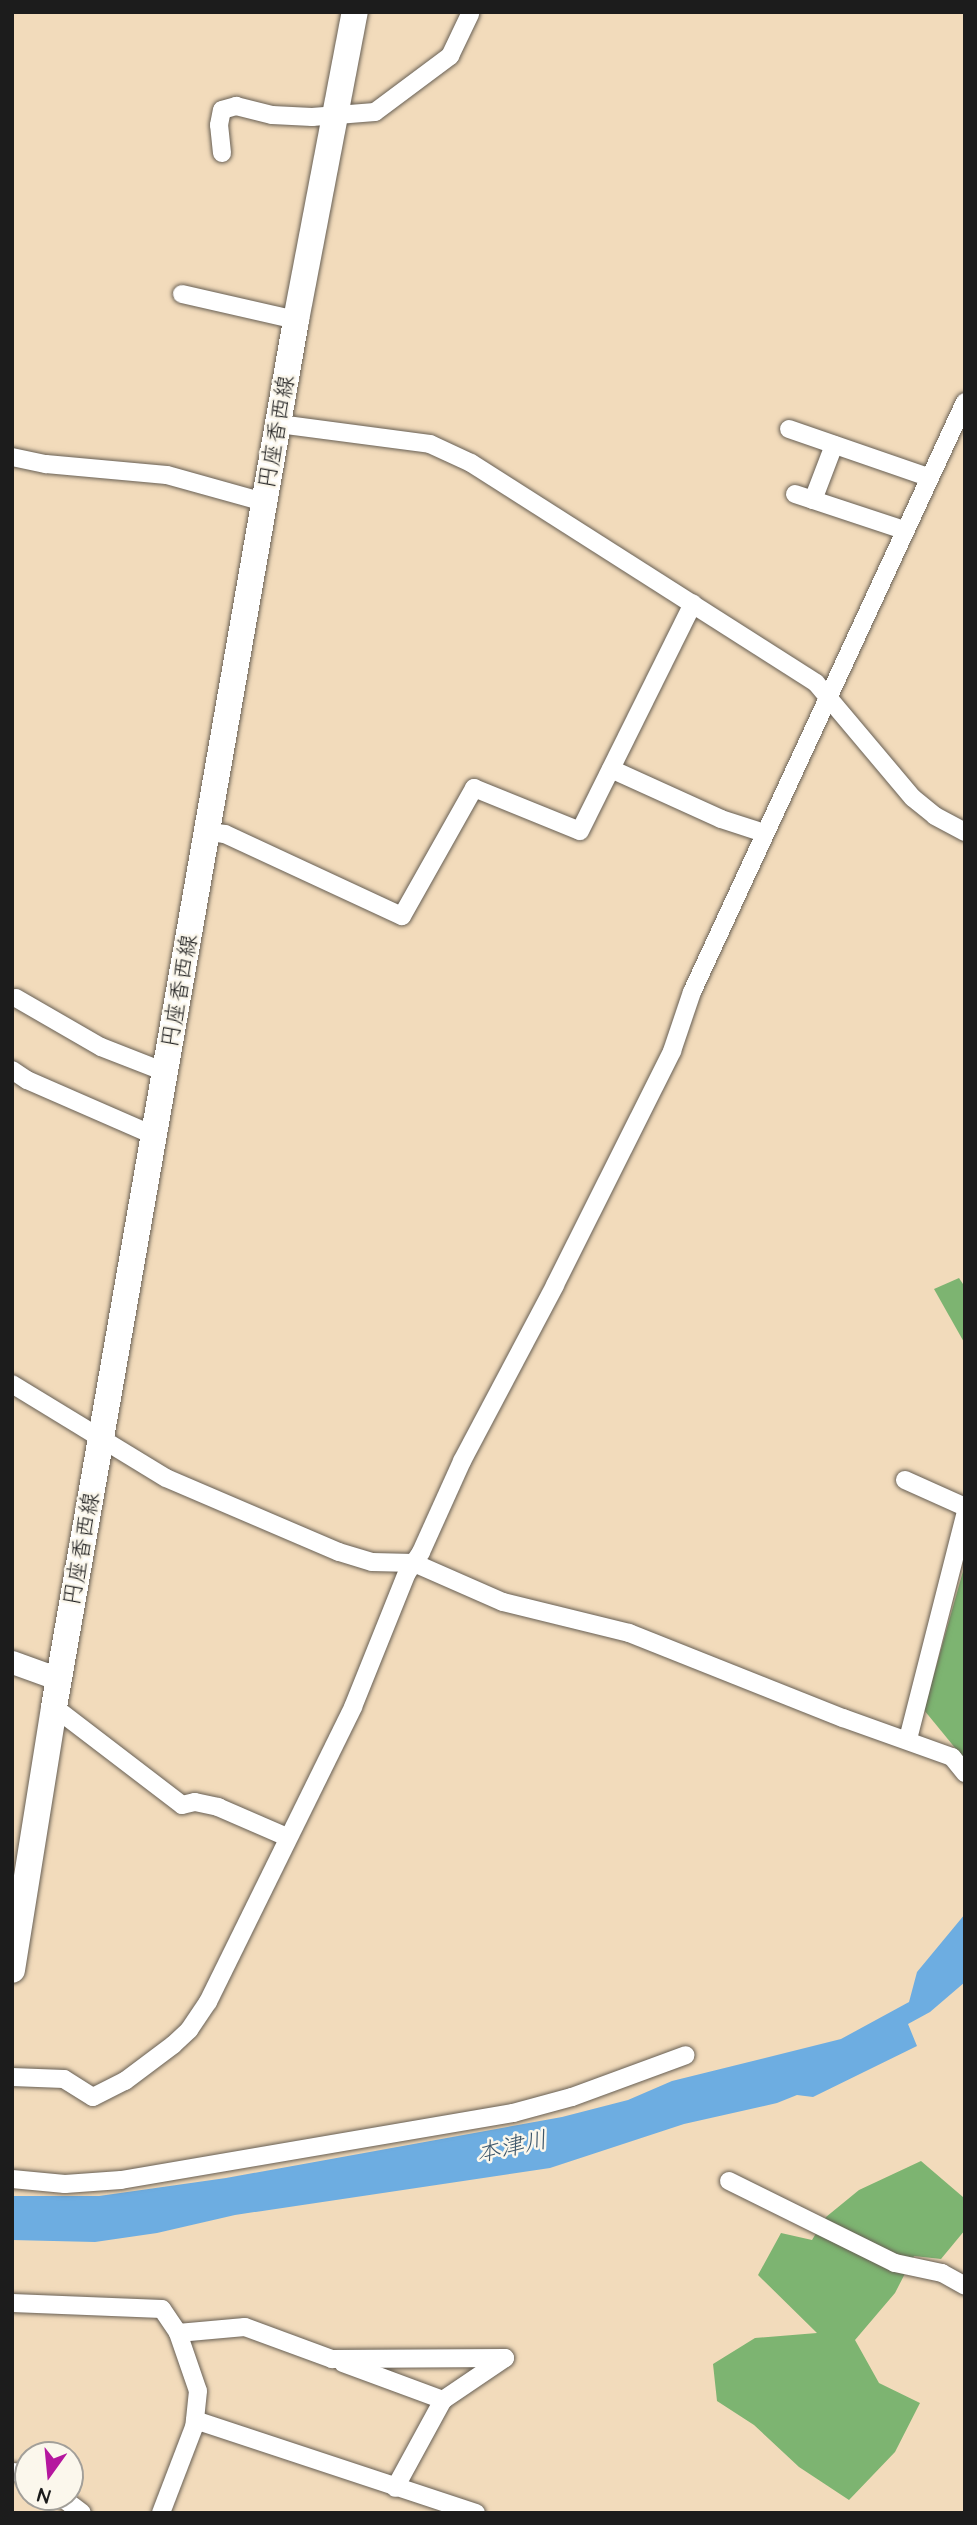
<!DOCTYPE html>
<html>
<head>
<meta charset="utf-8">
<style>
	body { margin:0 }
	#map { position:relative; width:977px; height:2525px; overflow:hidden; background:#f2dbbb; font-family:"Architects Daughter","Klee One",sans-serif }
	div>[style] { position:absolute }
	.forest>* { inset:0; background:#7db471 }
	.water>* { inset:0; background:#6dade1 }
	.roads { filter:drop-shadow(0 0 2px #675f54) drop-shadow(0 0 2px #675f54) }
	.minor>* { height:18px; margin:-9px; padding:0 9px; transform-origin:9px; border-radius:9px; background:#fff }
	.tertiary>* { height:23px; margin:-11.5px; padding:0 11.5px; transform-origin:11.5px; border-radius:11.5px; background:#fff }
	.secondary>* { height:26px; margin:-13px; padding:0 13px; transform-origin:13px; border-radius:13px; background:#fff }
	span { translate:-50% -50%; white-space:nowrap; text-align:center; line-height:1.15; -webkit-text-stroke:5px #fbf7ec; paint-order:stroke }
	.street-label { font-size:23px; color:#1c1c1c }
	.water-label { font-size:24px; color:#3c566b; font-style:italic }
	.frame { position:absolute; inset:0; border:14px solid #1c1c1c; pointer-events:none }
	.north { position:absolute; left:14px; top:2441px; width:70px; height:70px; box-sizing:border-box; background:#fbf7ec; border:2px solid #a29f99; border-radius:50%; rotate:195deg; font-size:19px; font-weight:700; line-height:28px; text-align:center; color:#1c1c1c }
	.north::after { content:''; display:block; margin:auto; width:24px; height:32px; background:#b5179e; clip-path:polygon(50% 0,100% 100%,50% 72%,0 100%) }
</style>
</head>
<body>
<div id="map">
	<div class="forest">
		<div style="clip-path:polygon(959px 1278px,965px 1287px,965px 1344px,934px 1289px)"></div>
		<div style="clip-path:polygon(965px 1564px,965px 1760px,924px 1710px)"></div>
		<div style="clip-path:polygon(921px 2161px,963px 2197px,965px 2194px,965px 2230px,941px 2259px,914px 2256px,895px 2293px,855px 2340px,879px 2383px,920px 2403px,895px 2452px,849px 2500px,799px 2467px,754px 2425px,717px 2401px,713px 2364px,755px 2338px,817px 2333px,758px 2275px,781px 2233px,812px 2240px,826px 2217px,859px 2190px)"></div>
	</div>
	<div class="water">
		<div style="clip-path:polygon(965px 1914px,965px 1982px,930px 2012px,908px 2024px,917px 2046px,813px 2097px,797px 2095px,777px 2103px,684px 2124px,550px 2168px,235px 2215px,157px 2233px,95px 2242px,12px 2240px,12px 2196px,99px 2196px,226px 2178px,562px 2117px,628px 2100px,672px 2081px,841px 2039px,909px 2002px,917px 1972px)"></div>
	</div>
	<div class="roads">
		<div class="minor">
			<div style="left:222px;top:153px;width:28px;rotate:-96deg"></div>
			<div style="left:219px;top:125px;width:15px;rotate:-79deg"></div>
			<div style="left:222px;top:110px;width:15px;rotate:-16deg"></div>
			<div style="left:236px;top:106px;width:37px;rotate:14deg"></div>
			<div style="left:272px;top:115px;width:40px;rotate:2.9deg"></div>
			<div style="left:312px;top:117px;width:63px;rotate:-4.5deg"></div>
			<div style="left:375px;top:112px;width:94px;rotate:-36.7deg"></div>
			<div style="left:450px;top:56px;width:47px;rotate:-64.5deg"></div>
			<div style="left:182px;top:294px;width:117px;rotate:12.8deg"></div>
			<div style="left:279px;top:424px;width:152px;rotate:7.5deg"></div>
			<div style="left:430px;top:444px;width:45px;rotate:24.9deg"></div>
			<div style="left:471px;top:463px;width:409px;rotate:32.5deg"></div>
			<div style="left:816px;top:683px;width:150px;rotate:49.9deg"></div>
			<div style="left:913px;top:798px;width:28px;rotate:39deg"></div>
			<div style="left:935px;top:816px;width:34px;rotate:28deg"></div>
			<div style="left:789px;top:429px;width:147px;rotate:19.1deg"></div>
			<div style="left:12px;top:457px;width:35px;rotate:12deg"></div>
			<div style="left:46px;top:464px;width:121px;rotate:5.2deg"></div>
			<div style="left:167px;top:475px;width:101px;rotate:15.6deg"></div>
			<div style="left:795px;top:494px;width:115px;rotate:18.3deg"></div>
			<div style="left:813px;top:500px;width:59px;rotate:-69.1deg"></div>
			<div style="left:611px;top:769px;width:121px;rotate:24.4deg"></div>
			<div style="left:721px;top:819px;width:45px;rotate:18deg"></div>
			<div style="left:209px;top:832px;width:16px;rotate:7deg"></div>
			<div style="left:225px;top:834px;width:195px;rotate:24.9deg"></div>
			<div style="left:402px;top:916px;width:147px;rotate:-60.6deg"></div>
			<div style="left:474px;top:788px;width:114px;rotate:22.1deg"></div>
			<div style="left:580px;top:831px;width:254px;rotate:-63.6deg"></div>
			<div style="left:16px;top:998px;width:98px;rotate:30deg"></div>
			<div style="left:101px;top:1047px;width:69px;rotate:21.3deg"></div>
			<div style="left:12px;top:1070px;width:18px;rotate:34deg"></div>
			<div style="left:27px;top:1080px;width:140px;rotate:23.6deg"></div>
			<div style="left:12px;top:1384px;width:180px;rotate:31.4deg"></div>
			<div style="left:166px;top:1478px;width:188px;rotate:23.2deg"></div>
			<div style="left:339px;top:1552px;width:34px;rotate:17deg"></div>
			<div style="left:372px;top:1562px;width:42px;rotate:1.4deg"></div>
			<div style="left:414px;top:1563px;width:97px;rotate:23.7deg"></div>
			<div style="left:503px;top:1602px;width:130px;rotate:13.8deg"></div>
			<div style="left:629px;top:1633px;width:230px;rotate:21.7deg"></div>
			<div style="left:843px;top:1718px;width:116px;rotate:19.7deg"></div>
			<div style="left:952px;top:1757px;width:21px;rotate:51deg"></div>
			<div style="left:905px;top:1480px;width:66px;rotate:24.2deg"></div>
			<div style="left:54px;top:1707px;width:161px;rotate:37.4deg"></div>
			<div style="left:182px;top:1805px;width:13px;rotate:-13deg"></div>
			<div style="left:195px;top:1802px;width:24px;rotate:12deg"></div>
			<div style="left:218px;top:1807px;width:75px;rotate:23.5deg"></div>
			<div style="left:908px;top:1739px;width:231px;rotate:-75.7deg"></div>
			<div style="left:12px;top:2077px;width:52px;rotate:2.2deg"></div>
			<div style="left:64px;top:2079px;width:34px;rotate:32deg"></div>
			<div style="left:93px;top:2097px;width:36px;rotate:-27deg"></div>
			<div style="left:125px;top:2081px;width:60px;rotate:-36.9deg"></div>
			<div style="left:173px;top:2045px;width:22px;rotate:-43deg"></div>
			<div style="left:189px;top:2030px;width:34px;rotate:-56deg"></div>
			<div style="left:208px;top:2002px;width:329px;rotate:-63.8deg"></div>
			<div style="left:353px;top:1707px;width:144px;rotate:-68.1deg"></div>
			<div style="left:407px;top:1573px;width:25px;rotate:-56deg"></div>
			<div style="left:421px;top:1552px;width:100px;rotate:-65.7deg"></div>
			<div style="left:462px;top:1461px;width:199px;rotate:-62.1deg"></div>
			<div style="left:555px;top:1285px;width:262px;rotate:-63.4deg"></div>
			<div style="left:672px;top:1051px;width:62px;rotate:-71.3deg"></div>
			<div style="left:692px;top:992px;width:650px;rotate:-65.17deg"></div>
			<div style="left:12px;top:2179px;width:53px;rotate:5.4deg"></div>
			<div style="left:65px;top:2184px;width:56px;rotate:-4.1deg"></div>
			<div style="left:121px;top:2180px;width:398px;rotate:-9.7deg"></div>
			<div style="left:513px;top:2113px;width:61px;rotate:-15.2deg"></div>
			<div style="left:572px;top:2097px;width:121px;rotate:-20.2deg"></div>
			<div style="left:729px;top:2181px;width:185px;rotate:26.3deg"></div>
			<div style="left:895px;top:2263px;width:48px;rotate:12deg"></div>
			<div style="left:942px;top:2273px;width:26px;rotate:29deg"></div>
			<div style="left:12px;top:2303px;width:150px;rotate:2.3deg"></div>
			<div style="left:162px;top:2309px;width:29px;rotate:56deg"></div>
			<div style="left:178px;top:2333px;width:61px;rotate:71deg"></div>
			<div style="left:198px;top:2391px;width:36px;rotate:96deg"></div>
			<div style="left:194px;top:2427px;width:92px;rotate:111deg"></div>
			<div style="left:178px;top:2333px;width:67px;rotate:-5.1deg"></div>
			<div style="left:245px;top:2327px;width:93px;rotate:20.2deg"></div>
			<div style="left:332px;top:2359px;width:173px;rotate:-0.3deg"></div>
			<div style="left:343px;top:2363px;width:107px;rotate:20.3deg"></div>
			<div style="left:443px;top:2400px;width:100px;rotate:118.6deg"></div>
			<div style="left:443px;top:2400px;width:75px;rotate:-34.1deg"></div>
			<div style="left:195px;top:2420px;width:296px;rotate:18.3deg"></div>
			<div style="left:12px;top:2472px;width:16px;rotate:4deg"></div>
			<div style="left:61px;top:2497px;width:26px;rotate:37deg"></div>
		</div>
		<div class="tertiary">
			<div style="left:12px;top:1662px;width:50px;rotate:19.9deg"></div>
		</div>
		<div class="secondary">
			<div style="left:12px;top:1970px;width:266px;rotate:-80.9deg"></div>
			<div style="left:54px;top:1707px;width:1408px;rotate:-80.1deg"></div>
			<div style="left:296px;top:320px;width:314px;rotate:-79.2deg"></div>
		</div>
	</div>
	<div class="street-label">
		<span style="left:277px;top:432px;rotate:-80deg">円座香西線</span>
		<span style="left:180px;top:991px;rotate:-80deg">円座香西線</span>
		<span style="left:82px;top:1549px;rotate:-80deg">円座香西線</span>
	</div>
	<div class="water-label">
		<span style="left:512px;top:2148px;rotate:-12deg">本津川</span>
	</div>
	<div class="frame"></div>
	<div class="north">N</div>
</div>
</body>
</html>
